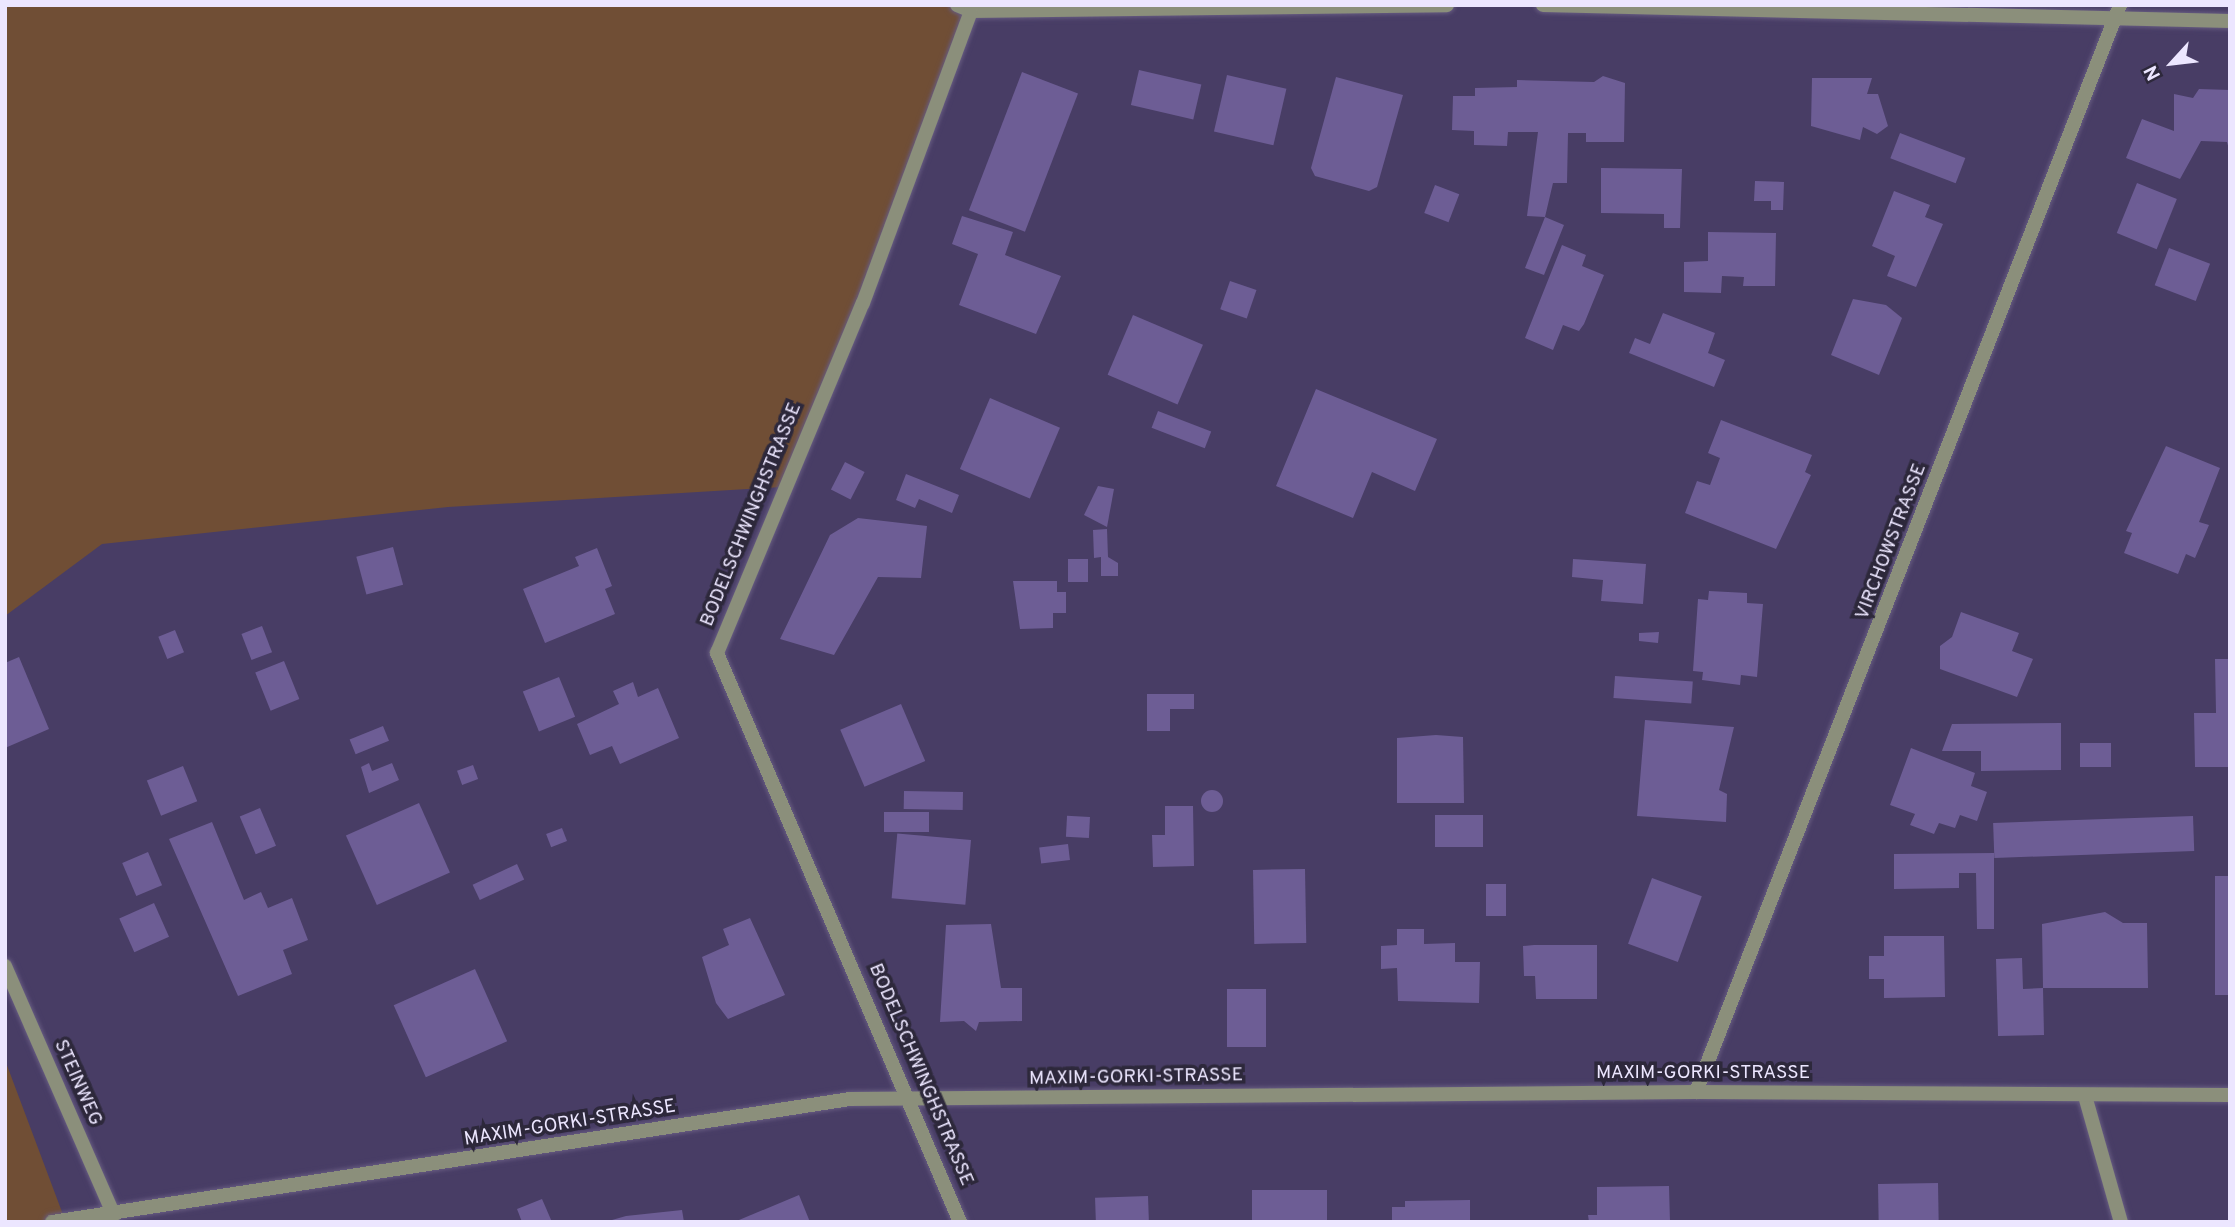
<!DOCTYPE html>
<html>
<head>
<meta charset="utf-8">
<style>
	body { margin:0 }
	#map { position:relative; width:2235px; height:1227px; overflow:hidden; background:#483d65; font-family:Overpass,sans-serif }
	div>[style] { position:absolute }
	.green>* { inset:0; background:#704e35 }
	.building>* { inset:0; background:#6d5d95; transform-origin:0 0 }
	.round { border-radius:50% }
	.roads { filter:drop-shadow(0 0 2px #665b81) drop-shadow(0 0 2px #665b81) }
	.minor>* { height:14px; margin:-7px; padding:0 7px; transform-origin:7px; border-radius:7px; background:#8b8f7b }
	span { translate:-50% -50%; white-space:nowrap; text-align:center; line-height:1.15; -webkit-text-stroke:7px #2d283b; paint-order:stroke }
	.street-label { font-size:19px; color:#ece6ff }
	.frame { position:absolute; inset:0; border:7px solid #ece6ff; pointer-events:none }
	.north { position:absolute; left:2137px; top:28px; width:70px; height:70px; -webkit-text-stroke:5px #2d283b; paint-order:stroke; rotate:243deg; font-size:19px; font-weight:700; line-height:28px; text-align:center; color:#ece6ff }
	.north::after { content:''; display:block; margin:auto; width:24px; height:32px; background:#ece6ff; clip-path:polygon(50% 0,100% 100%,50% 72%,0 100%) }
</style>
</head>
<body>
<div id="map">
	<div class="green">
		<div style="clip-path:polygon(5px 5px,1447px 5px,971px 11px,863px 303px,782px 487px,448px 507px,102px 544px,5px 616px)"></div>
		<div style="clip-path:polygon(5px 1060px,65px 1220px,5px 1222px)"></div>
	</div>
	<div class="building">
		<div style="left:1139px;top:70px;width:64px;height:36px;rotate:13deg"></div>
		<div style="left:1022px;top:72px;width:60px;height:148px;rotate:21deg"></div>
		<div style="left:1227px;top:75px;width:61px;height:58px;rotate:13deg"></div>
		<div style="clip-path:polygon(1603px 76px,1625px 83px,1624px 142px,1586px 142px,1586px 133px,1568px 133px,1567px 183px,1553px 183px,1545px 217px,1564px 225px,1544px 275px,1525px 268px,1545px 217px,1527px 216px,1538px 132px,1508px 132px,1507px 146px,1474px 145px,1474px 131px,1452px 130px,1453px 96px,1475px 96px,1475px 88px,1517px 87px,1517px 80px,1594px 82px)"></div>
		<div style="clip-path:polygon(1336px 77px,1403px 95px,1377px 187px,1369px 191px,1315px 176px,1311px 168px)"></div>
		<div style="clip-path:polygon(1812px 78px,1872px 78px,1867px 94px,1878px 94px,1888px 126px,1877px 134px,1863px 127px,1860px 140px,1811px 126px)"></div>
		<div style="clip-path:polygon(2199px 89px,2230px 90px,2230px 153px,2227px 142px,2201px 141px,2180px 179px,2126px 158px,2142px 119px,2174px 131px,2174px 94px,2193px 98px)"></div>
		<div style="left:1900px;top:133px;width:70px;height:27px;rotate:21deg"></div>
		<div style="clip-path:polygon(1601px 168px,1682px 169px,1680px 228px,1664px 228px,1664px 214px,1601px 213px)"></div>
		<div style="clip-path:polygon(1755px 181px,1784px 182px,1783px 210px,1771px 210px,1771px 201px,1754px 201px)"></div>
		<div style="left:2137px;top:183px;width:43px;height:54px;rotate:22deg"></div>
		<div style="left:1435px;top:185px;width:26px;height:30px;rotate:21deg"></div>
		<div style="clip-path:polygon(1894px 191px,1930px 205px,1925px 217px,1943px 224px,1916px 287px,1887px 276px,1895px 256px,1872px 246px)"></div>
		<div style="clip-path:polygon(962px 216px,1013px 232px,1005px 255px,1061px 276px,1036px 334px,959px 305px,978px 254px,952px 244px)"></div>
		<div style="clip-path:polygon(1708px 232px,1776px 233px,1775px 286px,1743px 286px,1744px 277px,1722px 276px,1721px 293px,1684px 292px,1684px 262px,1708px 261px)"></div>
		<div style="clip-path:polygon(1562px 245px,1586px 255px,1582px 266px,1604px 275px,1584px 324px,1579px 331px,1563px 325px,1553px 350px,1525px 338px)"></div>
		<div style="left:2169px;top:248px;width:44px;height:40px;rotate:21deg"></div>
		<div style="left:1230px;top:281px;width:28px;height:30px;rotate:19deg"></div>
		<div style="clip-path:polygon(1853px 299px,1886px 305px,1902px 318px,1879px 375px,1831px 355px)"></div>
		<div style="clip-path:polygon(1663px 313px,1715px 333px,1708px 353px,1725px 360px,1714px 387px,1629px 353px,1635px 338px,1650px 344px)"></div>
		<div style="left:1133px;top:315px;width:76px;height:65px;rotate:23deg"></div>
		<div style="clip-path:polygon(1316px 389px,1437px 439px,1415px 491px,1372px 472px,1353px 518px,1276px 486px)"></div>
		<div style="left:990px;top:398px;width:76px;height:77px;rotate:23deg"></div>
		<div style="left:1158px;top:411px;width:57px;height:18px;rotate:21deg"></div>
		<div style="clip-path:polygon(1721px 420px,1812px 455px,1805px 472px,1811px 475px,1776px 549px,1685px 513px,1697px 481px,1710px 485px,1720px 458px,1708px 453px)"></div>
		<div style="clip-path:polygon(2166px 446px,2220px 468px,2199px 522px,2209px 525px,2195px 558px,2186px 554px,2178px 574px,2124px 553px,2132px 533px,2126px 531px)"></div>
		<div style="left:845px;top:462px;width:22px;height:31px;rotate:27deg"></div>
		<div style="clip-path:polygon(906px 474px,959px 495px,952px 513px,919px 499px,915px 508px,896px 500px)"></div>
		<div style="clip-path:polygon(1098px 486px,1114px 489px,1107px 527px,1084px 515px)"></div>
		<div style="clip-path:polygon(858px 518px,927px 526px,921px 578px,878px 577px,834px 655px,780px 639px,830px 535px)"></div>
		<div style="clip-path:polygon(1107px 529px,1108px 557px,1118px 563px,1118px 576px,1101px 576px,1101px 557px,1094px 558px,1093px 530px)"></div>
		<div style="left:393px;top:547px;width:39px;height:38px;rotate:75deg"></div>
		<div style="clip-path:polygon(597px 548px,612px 586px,605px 589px,615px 614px,545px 643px,523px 589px,579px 566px,575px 557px)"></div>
		<div style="left:1088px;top:559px;width:23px;height:20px;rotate:90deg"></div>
		<div style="clip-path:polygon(1573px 559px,1646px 564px,1643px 604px,1601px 601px,1603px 580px,1572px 577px)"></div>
		<div style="clip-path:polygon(1013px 581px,1057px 581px,1057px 592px,1066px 592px,1066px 613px,1053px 613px,1053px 628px,1020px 629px)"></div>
		<div style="clip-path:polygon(1709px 591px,1747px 593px,1747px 603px,1763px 604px,1757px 677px,1741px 675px,1740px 685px,1702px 680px,1703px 672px,1693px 671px,1698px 599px,1708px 600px)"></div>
		<div style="clip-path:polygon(1961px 612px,2019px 633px,2012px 651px,2033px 659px,2017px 697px,1940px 669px,1940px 646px,1952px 637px)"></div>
		<div style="left:262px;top:626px;width:28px;height:22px;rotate:69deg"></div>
		<div style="left:175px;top:630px;width:24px;height:18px;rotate:68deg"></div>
		<div style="clip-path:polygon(1659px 632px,1658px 643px,1639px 641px,1639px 633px)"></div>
		<div style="clip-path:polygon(19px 657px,49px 729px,5px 748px,5px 663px)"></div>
		<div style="clip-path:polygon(2215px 659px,2230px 659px,2230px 767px,2195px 767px,2194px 713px,2216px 713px)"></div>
		<div style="left:284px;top:661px;width:41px;height:31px;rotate:68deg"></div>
		<div style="left:1615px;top:676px;width:78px;height:22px;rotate:4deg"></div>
		<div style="left:559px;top:677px;width:43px;height:39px;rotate:68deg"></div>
		<div style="clip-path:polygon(633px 682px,638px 697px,658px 688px,679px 738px,620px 764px,612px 746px,590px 755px,577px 724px,619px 704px,613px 691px)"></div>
		<div style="clip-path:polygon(1147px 694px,1194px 694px,1194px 709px,1170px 709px,1170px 731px,1147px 731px)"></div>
		<div style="left:901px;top:704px;width:62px;height:66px;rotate:67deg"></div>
		<div style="clip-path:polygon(1645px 720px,1734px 727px,1719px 790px,1727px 794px,1726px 822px,1637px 816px)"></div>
		<div style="clip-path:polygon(2061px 723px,2061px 770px,1981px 771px,1981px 751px,1942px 751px,1952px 724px)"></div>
		<div style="left:383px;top:726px;width:16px;height:36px;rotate:68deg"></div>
		<div style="clip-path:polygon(1436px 735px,1463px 737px,1464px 803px,1397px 803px,1397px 738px)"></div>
		<div style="left:2111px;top:743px;width:24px;height:31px;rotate:90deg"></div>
		<div style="clip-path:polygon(1911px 748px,1975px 773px,1971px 786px,1987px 792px,1977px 821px,1960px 815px,1955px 828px,1939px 823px,1934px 834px,1910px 825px,1915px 814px,1890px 805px)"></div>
		<div style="clip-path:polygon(369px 763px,372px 771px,392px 763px,399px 780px,369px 793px,361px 767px)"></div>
		<div style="left:473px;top:765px;width:15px;height:17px;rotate:70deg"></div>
		<div style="left:183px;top:766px;width:38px;height:39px;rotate:68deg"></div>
		<div class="round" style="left:1201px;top:790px;width:22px;height:22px"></div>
		<div style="left:904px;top:791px;width:59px;height:18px;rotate:1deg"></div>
		<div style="left:419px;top:803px;width:76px;height:80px;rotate:66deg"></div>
		<div style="clip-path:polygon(1165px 806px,1193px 806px,1194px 866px,1153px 867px,1152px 835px,1165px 835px)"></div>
		<div style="left:260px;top:808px;width:41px;height:22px;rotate:67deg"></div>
		<div style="left:884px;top:812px;width:45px;height:20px"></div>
		<div style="left:1435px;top:815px;width:48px;height:32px"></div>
		<div style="left:2193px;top:816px;width:35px;height:200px;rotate:88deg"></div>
		<div style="left:1090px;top:817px;width:21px;height:23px;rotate:93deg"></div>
		<div style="clip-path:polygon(212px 822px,244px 900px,261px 892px,268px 908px,292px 898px,308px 940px,283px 950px,292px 974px,238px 996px,169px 839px)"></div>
		<div style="left:562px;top:828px;width:14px;height:17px;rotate:69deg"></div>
		<div style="left:971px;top:840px;width:65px;height:74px;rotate:95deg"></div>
		<div style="left:1068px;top:844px;width:16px;height:29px;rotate:83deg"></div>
		<div style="left:148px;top:852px;width:36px;height:28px;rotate:67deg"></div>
		<div style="clip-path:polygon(1994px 853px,1994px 929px,1977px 929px,1976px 873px,1959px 873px,1959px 888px,1894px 889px,1894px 854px)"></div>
		<div style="left:517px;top:864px;width:17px;height:49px;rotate:65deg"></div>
		<div style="left:1305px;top:869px;width:74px;height:52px;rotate:89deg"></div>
		<div style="left:2215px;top:876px;width:15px;height:119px"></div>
		<div style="left:1652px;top:878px;width:53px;height:70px;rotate:20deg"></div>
		<div style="left:1486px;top:884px;width:20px;height:32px"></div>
		<div style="left:154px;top:903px;width:37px;height:38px;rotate:66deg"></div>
		<div style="clip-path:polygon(2105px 912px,2123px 923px,2147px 923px,2148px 988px,2043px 988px,2042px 924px)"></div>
		<div style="clip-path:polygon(750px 918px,785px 995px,728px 1019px,716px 1003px,702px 957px,729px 945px,723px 929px)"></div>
		<div style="clip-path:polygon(991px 924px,1001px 988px,1022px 988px,1022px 1021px,979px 1022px,976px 1031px,964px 1021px,940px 1022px,946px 925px)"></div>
		<div style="clip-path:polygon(1397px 929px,1424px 929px,1424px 944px,1455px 943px,1455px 962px,1480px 962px,1479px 1003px,1398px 1001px,1397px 968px,1381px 969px,1381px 946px,1397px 945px)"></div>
		<div style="clip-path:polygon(1884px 936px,1944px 936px,1945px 997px,1884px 998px,1884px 979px,1869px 979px,1869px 956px,1884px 956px)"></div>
		<div style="clip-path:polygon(1534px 945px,1597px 945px,1597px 999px,1536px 999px,1535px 976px,1524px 976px,1523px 946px)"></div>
		<div style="clip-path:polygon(2022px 958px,2023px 989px,2043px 988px,2044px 1035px,1998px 1036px,1996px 959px)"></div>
		<div style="left:475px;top:969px;width:79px;height:89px;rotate:66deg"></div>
		<div style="left:1227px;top:989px;width:39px;height:58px"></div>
		<div style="left:1938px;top:1183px;width:39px;height:60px;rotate:89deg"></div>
		<div style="clip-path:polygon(1669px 1186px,1670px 1222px,1589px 1222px,1588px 1215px,1597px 1215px,1597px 1187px)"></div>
		<div style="left:1252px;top:1190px;width:75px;height:32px"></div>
		<div style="clip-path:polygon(799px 1195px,810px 1222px,740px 1222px,739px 1220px)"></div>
		<div style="left:1148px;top:1196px;width:26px;height:53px;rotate:88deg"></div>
		<div style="clip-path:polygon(542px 1199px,552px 1222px,522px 1222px,517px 1209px)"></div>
		<div style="clip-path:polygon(1470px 1200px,1470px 1222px,1392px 1222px,1392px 1207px,1405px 1207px,1405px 1201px)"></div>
		<div style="clip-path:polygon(682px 1210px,684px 1222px,605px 1222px,626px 1216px)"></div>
	</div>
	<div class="roads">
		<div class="minor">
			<div style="left:957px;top:5px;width:15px;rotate:23deg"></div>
			<div style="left:971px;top:11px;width:476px;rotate:-0.7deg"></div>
			<div style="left:1543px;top:5px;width:687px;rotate:1.33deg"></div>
			<div style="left:5px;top:966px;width:272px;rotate:66.4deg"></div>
			<div style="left:1696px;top:1092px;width:1167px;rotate:-68.69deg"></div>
			<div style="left:2085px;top:1096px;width:131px;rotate:74.1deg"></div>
			<div style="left:52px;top:1222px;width:807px;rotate:-8.76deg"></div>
			<div style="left:850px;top:1099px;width:846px;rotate:-0.47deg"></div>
			<div style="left:1696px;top:1092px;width:534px;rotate:0.32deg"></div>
			<div style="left:960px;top:1222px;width:619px;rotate:-113.13deg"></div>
			<div style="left:717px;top:653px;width:379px;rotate:-67.4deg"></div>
			<div style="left:863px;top:303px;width:311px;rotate:-69.7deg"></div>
		</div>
	</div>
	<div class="street-label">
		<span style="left:752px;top:515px;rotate:-68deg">BODELSCHWINGHSTRASSE</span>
		<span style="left:1892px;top:542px;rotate:-69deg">VIRCHOWSTRASSE</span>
		<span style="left:1703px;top:1074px">MAXIM-GORKI-STRASSE</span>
		<span style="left:920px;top:1075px;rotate:67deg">BODELSCHWINGHSTRASSE</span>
		<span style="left:1136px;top:1078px;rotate:-1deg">MAXIM-GORKI-STRASSE</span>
		<span style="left:77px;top:1083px;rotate:66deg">STEINWEG</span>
		<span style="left:570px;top:1124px;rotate:-9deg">MAXIM-GORKI-STRASSE</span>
	</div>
	<div class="frame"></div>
	<div class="north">N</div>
</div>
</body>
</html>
